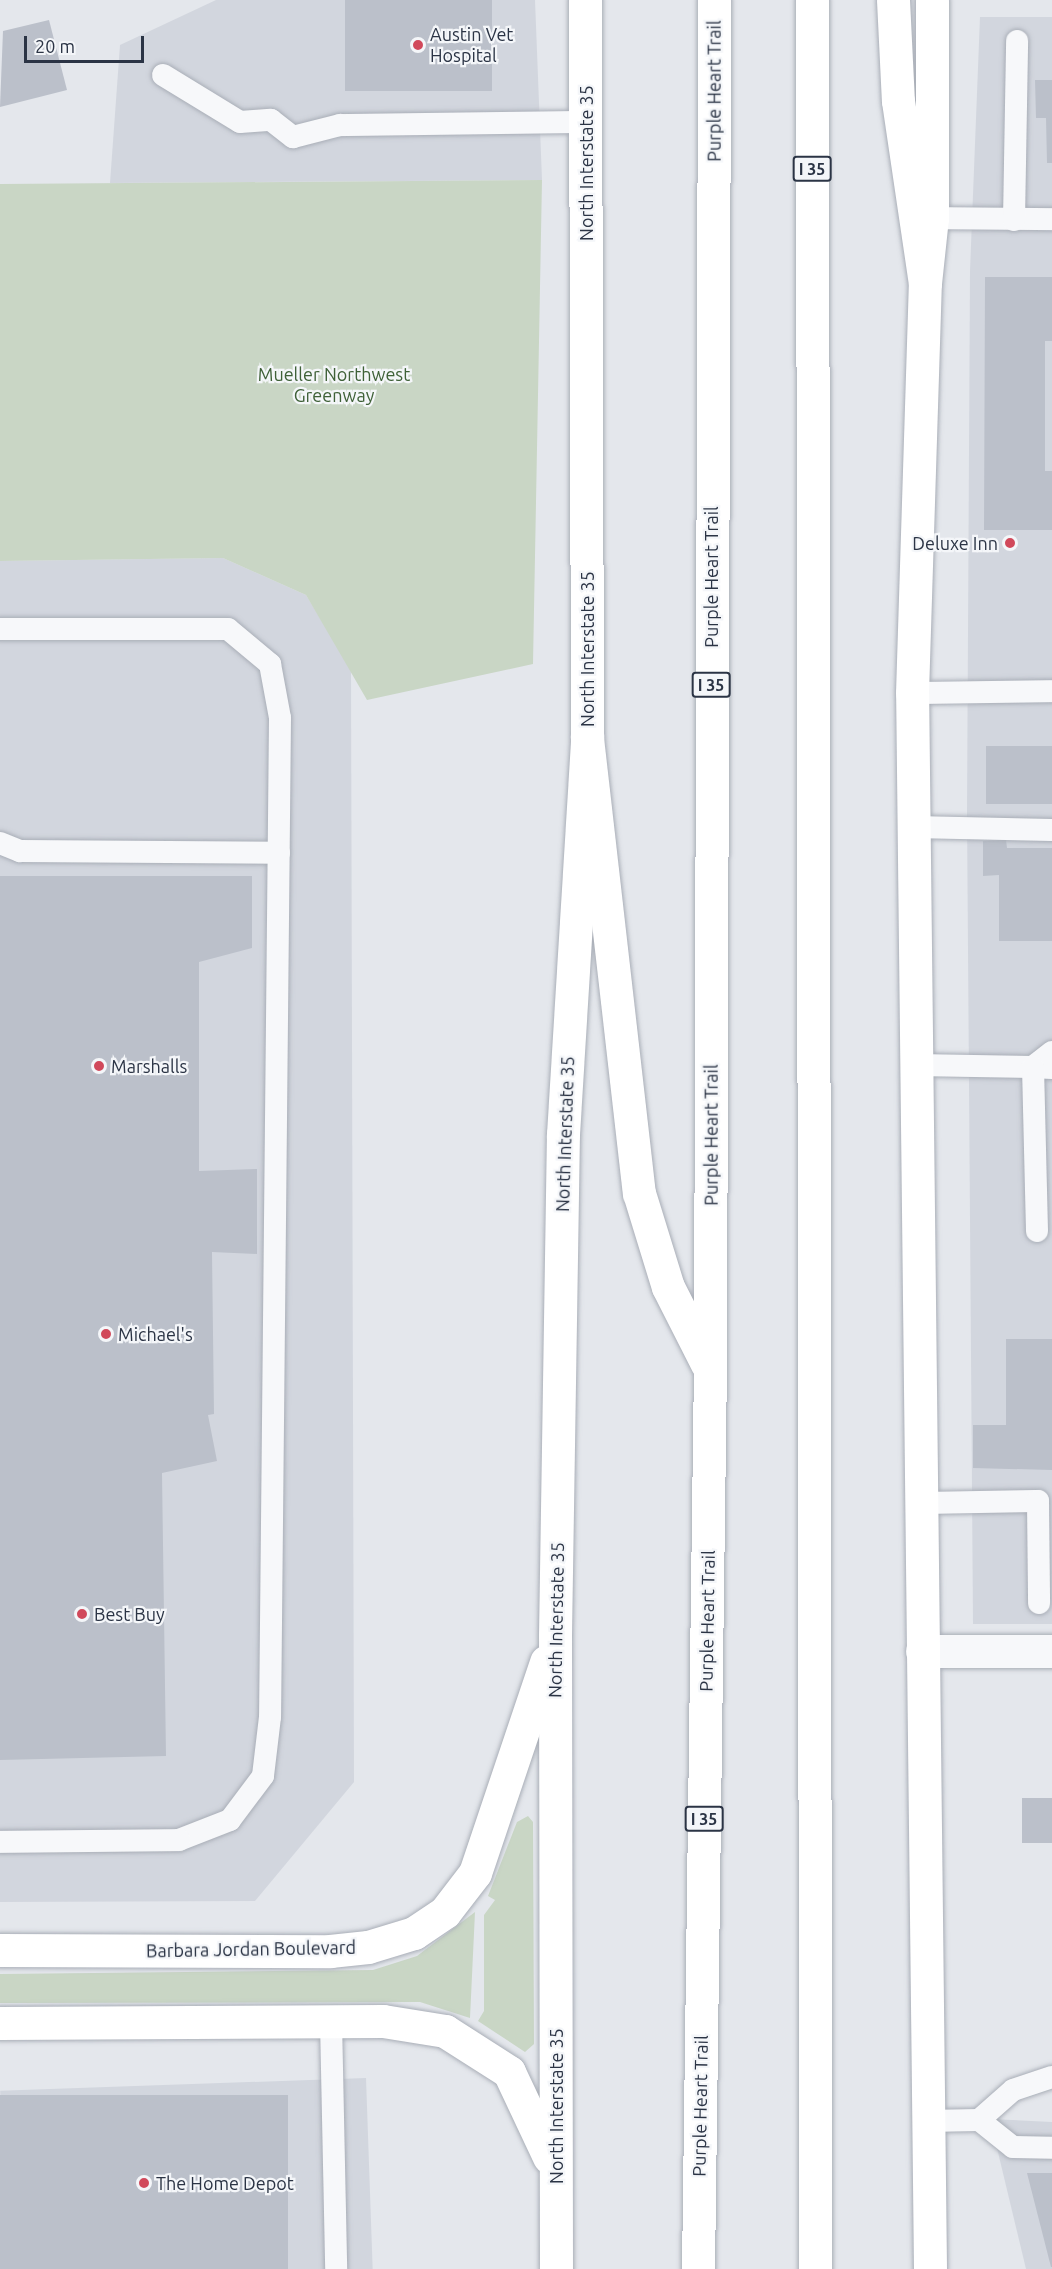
<!DOCTYPE html>
<html>
<head>
<meta charset="utf-8">
<style>
	body { margin:0 }
	#map { position:relative; width:1052px; height:2269px; overflow:hidden; background:#e4e7ec; font-family:Ubuntu,sans-serif }
	div>[style] { position:absolute }
	.built>* { inset:0; background:#d2d6de; transform-origin:0 0 }
	.green>* { inset:0; background:#c9d6c5 }
	.building>* { inset:0; background:#bbc0ca; transform-origin:0 0 }
	.roads { filter:drop-shadow(0 0 2px #a9aeb7) drop-shadow(0 0 2px #a9aeb7) }
	.lane>* { height:22px; margin:-11px; padding:0 11px; transform-origin:11px; border-radius:11px; background:#f7f8fa }
	.street>* { height:33px; margin:-16.5px; padding:0 16.5px; transform-origin:16.5px; border-radius:16.5px; background:#f7f8fa }
	.secondary>* { height:33px; margin:-16.5px; padding:0 16.5px; transform-origin:16.5px; border-radius:16.5px; background:#fff }
	.highway>* { height:33px; margin:-16.5px; padding:0 16.5px; transform-origin:16.5px; border-radius:16.5px; background:#fff }
	.dots>* { width:16px; height:16px; translate:-50% -50%; box-sizing:border-box; border:3px solid #f4f6f9; border-radius:50% }
	span { translate:-50% -50%; white-space:nowrap; text-align:center; line-height:1.15; -webkit-text-stroke:4.5px #f4f6f9; paint-order:stroke }
	.shield-label span { padding:2px 4px; background:#f4f6f9; border:2px solid; border-radius:4px; -webkit-text-stroke-width:0 }
	.shield-label { font-size:16px; color:#2b3445; font-weight:700 }
	.poi-label { font-size:18px; color:#2b3445 }
	.left { translate:0 -50%; text-align:left }
	.right { translate:-100% -50%; text-align:right }
	.street-label { font-size:18px; color:#2b3445 }
	.park-label { font-size:18px; color:#3f6138 }
	.scale { position:absolute; left:24px; top:36px; width:120px; height:27px; box-sizing:border-box; border:3px solid #2b3445; border-top:0; padding-left:8px; font-size:18px; line-height:21px; white-space:nowrap; color:#2b3445; -webkit-text-stroke:4px #f4f6f9; paint-order:stroke }
</style>
</head>
<body>
<div id="map">
	<div class="built">
		<div style="clip-path:polygon(216px 0,535px 0,542px 180px,110px 183px,120px 45px)"></div>
		<div style="clip-path:polygon(980px 17px,1052px 17px,1052px 1624px,973px 1624px,967px 814px,970px 271px)"></div>
		<div style="clip-path:polygon(223px 558px,306px 595px,351px 669px,354px 1782px,255px 1901px,0 1902px,0 561px)"></div>
		<div style="left:366px;top:2078px;width:191px;height:366px;rotate:88deg"></div>
		<div style="clip-path:polygon(990px 2119px,1052px 2122px,1052px 2269px,1026px 2269px)"></div>
	</div>
	<div class="green">
		<div style="clip-path:polygon(542px 180px,533px 664px,367px 700px,306px 595px,223px 558px,0 561px,0 184px)"></div>
		<div style="clip-path:polygon(528px 1816px,533px 1822px,534px 2044px,525px 2052px,478px 2021px,484px 2011px,484px 1915px,495px 1900px,488px 1896px,517px 1822px)"></div>
		<div style="clip-path:polygon(475px 1912px,470px 2018px,420px 2002px,0 2003px,0 1974px,373px 1970px,417px 1956px)"></div>
	</div>
	<div class="building">
		<div style="left:345px;top:0;width:147px;height:91px"></div>
		<div style="clip-path:polygon(49px 20px,67px 90px,0 107px,3px 31px)"></div>
		<div style="clip-path:polygon(1035px 80px,1052px 80px,1052px 163px,1047px 163px,1046px 118px,1036px 118px)"></div>
		<div style="clip-path:polygon(985px 277px,1052px 277px,1052px 341px,1045px 341px,1045px 471px,1052px 471px,1052px 530px,984px 530px)"></div>
		<div style="left:986px;top:746px;width:66px;height:58px"></div>
		<div style="clip-path:polygon(1006px 840px,1007px 848px,1052px 848px,1052px 941px,999px 941px,999px 875px,983px 876px,983px 841px)"></div>
		<div style="clip-path:polygon(0 876px,252px 876px,252px 948px,199px 962px,199px 1171px,257px 1169px,257px 1254px,212px 1252px,214px 1414px,208px 1415px,217px 1461px,162px 1473px,166px 1756px,0 1760px)"></div>
		<div style="clip-path:polygon(1006px 1339px,1052px 1339px,1052px 1470px,973px 1468px,973px 1425px,1006px 1425px)"></div>
		<div style="left:1022px;top:1798px;width:30px;height:45px"></div>
		<div style="left:288px;top:2095px;width:174px;height:288px;rotate:90deg"></div>
		<div style="clip-path:polygon(1027px 2173px,1052px 2173px,1052px 2267px,1051px 2267px)"></div>
	</div>
	<div class="roads">
		<div class="lane">
			<div style="left:163px;top:75px;width:90px;rotate:31.4deg"></div>
			<div style="left:240px;top:122px;width:31px;rotate:-4deg"></div>
			<div style="left:271px;top:120px;width:28px;rotate:38deg"></div>
			<div style="left:293px;top:137px;width:49px;rotate:-14.3deg"></div>
			<div style="left:340px;top:125px;width:246px;rotate:-0.7deg"></div>
			<div style="left:932px;top:218px;width:120px;rotate:0.5deg"></div>
			<div style="left:1014px;top:220px;width:179px;rotate:-89deg"></div>
			<div style="left:0;top:629px;width:228px"></div>
			<div style="left:228px;top:629px;width:55px;rotate:39.8deg"></div>
			<div style="left:270px;top:664px;width:55px;rotate:79.5deg"></div>
			<div style="left:280px;top:718px;width:999px;rotate:90.57deg"></div>
			<div style="left:270px;top:1717px;width:59px;rotate:96.8deg"></div>
			<div style="left:263px;top:1776px;width:55px;rotate:126.9deg"></div>
			<div style="left:230px;top:1820px;width:55px;rotate:158.6deg"></div>
			<div style="left:179px;top:1840px;width:179px;rotate:179.4deg"></div>
			<div style="left:912px;top:693px;width:140px;rotate:-0.8deg"></div>
			<div style="left:913px;top:827px;width:139px;rotate:1.2deg"></div>
			<div style="left:0;top:843px;width:22px;rotate:22deg"></div>
			<div style="left:20px;top:851px;width:259px;rotate:0.4deg"></div>
			<div style="left:1052px;top:1052px;width:24px;rotate:142deg"></div>
			<div style="left:1033px;top:1067px;width:19px;rotate:3deg"></div>
			<div style="left:915px;top:1065px;width:118px;rotate:1deg"></div>
			<div style="left:1033px;top:1067px;width:164px;rotate:88.6deg"></div>
			<div style="left:920px;top:1503px;width:118px;rotate:-1deg"></div>
			<div style="left:1038px;top:1501px;width:102px;rotate:89.4deg"></div>
			<div style="left:331px;top:2021px;width:248px;rotate:88.8deg"></div>
			<div style="left:979px;top:2120px;width:43px;rotate:38.5deg"></div>
			<div style="left:1013px;top:2147px;width:39px;rotate:1deg"></div>
			<div style="left:926px;top:2121px;width:53px;rotate:-1.1deg"></div>
			<div style="left:979px;top:2120px;width:45px;rotate:-41.4deg"></div>
			<div style="left:1013px;top:2090px;width:41px;rotate:-18.4deg"></div>
		</div>
		<div class="street">
			<div style="left:922px;top:1651px;width:130px"></div>
		</div>
		<div class="secondary">
			<div style="left:0;top:1950px;width:330px;rotate:0.2deg"></div>
			<div style="left:330px;top:1951px;width:38px;rotate:-6deg"></div>
			<div style="left:368px;top:1947px;width:48px;rotate:-16.9deg"></div>
			<div style="left:414px;top:1933px;width:37px;rotate:-34deg"></div>
			<div style="left:445px;top:1912px;width:49px;rotate:-52.4deg"></div>
			<div style="left:475px;top:1873px;width:223px;rotate:-71.4deg"></div>
			<div style="left:0;top:2023px;width:383px;rotate:-0.3deg"></div>
			<div style="left:383px;top:2021px;width:63px;rotate:9.2deg"></div>
			<div style="left:445px;top:2031px;width:76px;rotate:32.6deg"></div>
			<div style="left:509px;top:2072px;width:94px;rotate:64.8deg"></div>
			<div style="left:556px;top:2269px;width:634px;rotate:-90.09deg"></div>
			<div style="left:555px;top:1635px;width:501px;rotate:-89.09deg"></div>
			<div style="left:563px;top:1134px;width:397px;rotate:-86.5deg"></div>
			<div style="left:587px;top:738px;width:738px;rotate:-90.16deg"></div>
			<div style="left:930px;top:2269px;width:1576px;rotate:-90.65deg"></div>
			<div style="left:912px;top:693px;width:410px;rotate:-88.2deg"></div>
			<div style="left:925px;top:283px;width:65px;rotate:-83.9deg"></div>
			<div style="left:932px;top:218px;width:218px;rotate:-90deg"></div>
		</div>
		<div class="highway">
			<div style="left:812px;top:0;width:2269px;rotate:89.92deg"></div>
			<div style="left:893px;top:0;width:101px;rotate:87.2deg"></div>
			<div style="left:898px;top:101px;width:184px;rotate:81.6deg"></div>
			<div style="left:587px;top:738px;width:458px;rotate:83.5deg"></div>
			<div style="left:639px;top:1193px;width:98px;rotate:72.9deg"></div>
			<div style="left:668px;top:1287px;width:86px;rotate:63.1deg"></div>
			<div style="left:698px;top:2269px;width:899px;rotate:-89.24deg"></div>
			<div style="left:710px;top:1370px;width:1370px;rotate:-89.83deg"></div>
		</div>
	</div>
	<div class="dots">
		<div style="left:418px;top:45px;background:#d1495b"></div>
		<div style="left:1010px;top:543px;background:#d1495b"></div>
		<div style="left:99px;top:1066px;background:#d1495b"></div>
		<div style="left:106px;top:1334px;background:#d1495b"></div>
		<div style="left:82px;top:1614px;background:#d1495b"></div>
		<div style="left:144px;top:2183px;background:#d1495b"></div>
	</div>
	<div class="shield-label">
		<span style="left:812px;top:169px">I 35</span>
		<span style="left:711px;top:685px">I 35</span>
		<span style="left:704px;top:1819px">I 35</span>
	</div>
	<div class="poi-label">
		<span class="left" style="left:430px;top:45px">Austin Vet<br>Hospital</span>
		<span class="right" style="left:998px;top:543px">Deluxe Inn</span>
		<span class="left" style="left:111px;top:1066px">Marshalls</span>
		<span class="left" style="left:118px;top:1334px">Michael's</span>
		<span class="left" style="left:94px;top:1614px">Best Buy</span>
		<span class="left" style="left:156px;top:2183px">The Home Depot</span>
	</div>
	<div class="street-label">
		<span style="left:714px;top:91px;rotate:-90deg">Purple Heart Trail</span>
		<span style="left:586px;top:163px;rotate:-90deg">North Interstate 35</span>
		<span style="left:711px;top:577px;rotate:-90deg">Purple Heart Trail</span>
		<span style="left:587px;top:649px;rotate:-90deg">North Interstate 35</span>
		<span style="left:565px;top:1134px;rotate:-88deg">North Interstate 35</span>
		<span style="left:711px;top:1135px;rotate:-90deg">Purple Heart Trail</span>
		<span style="left:556px;top:1620px;rotate:-89deg">North Interstate 35</span>
		<span style="left:707px;top:1621px;rotate:-89deg">Purple Heart Trail</span>
		<span style="left:251px;top:1949px;rotate:-1deg">Barbara Jordan Boulevard</span>
		<span style="left:556px;top:2106px;rotate:-90deg">North Interstate 35</span>
		<span style="left:700px;top:2106px;rotate:-89deg">Purple Heart Trail</span>
	</div>
	<div class="park-label">
		<span style="left:334px;top:385px">Mueller Northwest<br>Greenway</span>
	</div>
	<div class="scale">20 m</div>
</div>
</body>
</html>
